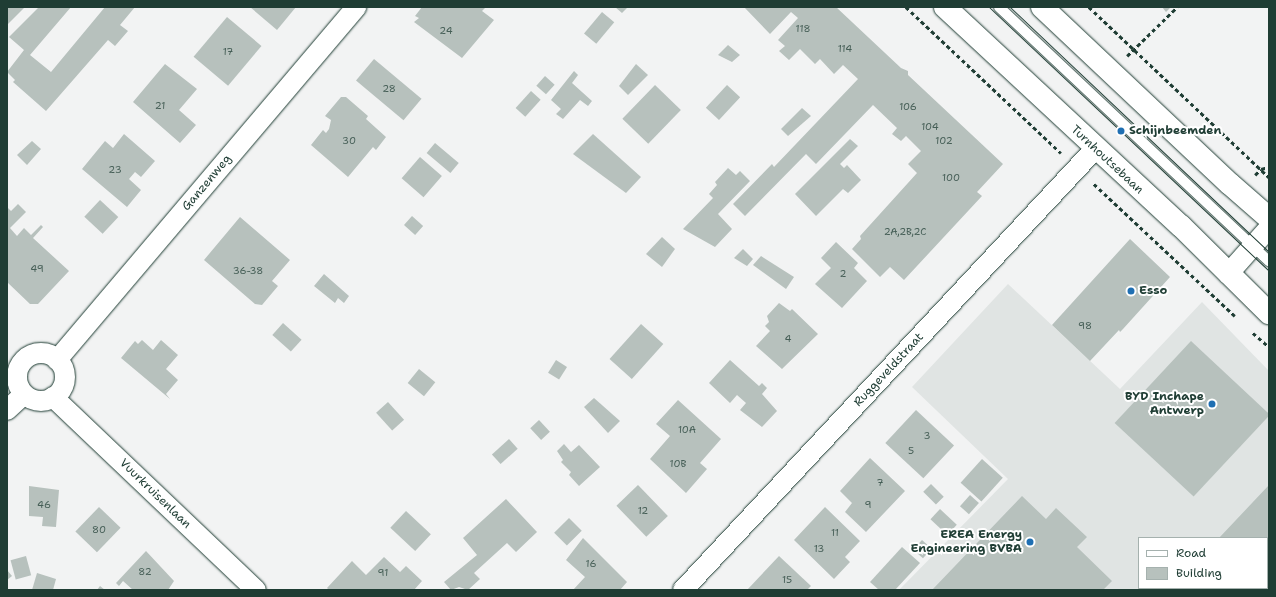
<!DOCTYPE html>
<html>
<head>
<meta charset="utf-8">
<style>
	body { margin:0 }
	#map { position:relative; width:1276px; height:597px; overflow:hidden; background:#f2f3f3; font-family:"Shantell Sans",sans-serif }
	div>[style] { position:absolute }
	.built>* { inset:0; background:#e0e4e3 }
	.building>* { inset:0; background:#b7c1bd; transform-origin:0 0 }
	.path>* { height:2.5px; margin-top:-1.25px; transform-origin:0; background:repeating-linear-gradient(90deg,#1f3d34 0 4px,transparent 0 7px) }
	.roads { filter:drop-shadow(0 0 1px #1f3d34) drop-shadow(0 0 1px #1f3d34) }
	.lane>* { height:10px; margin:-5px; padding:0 5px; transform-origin:5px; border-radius:5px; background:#fff }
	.street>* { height:20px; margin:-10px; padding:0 10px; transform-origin:10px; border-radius:10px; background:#fff }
	.street>.ring { margin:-10px; padding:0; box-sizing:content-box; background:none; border:20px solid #fff; border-radius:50% }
	.secondary>* { height:22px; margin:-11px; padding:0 11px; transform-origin:11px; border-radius:11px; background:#fff }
	.tram>* { height:1px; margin:-0.5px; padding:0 0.5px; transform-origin:0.5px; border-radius:0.5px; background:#1f3d34 }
	.dots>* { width:11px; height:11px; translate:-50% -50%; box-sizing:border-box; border:2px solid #fff; border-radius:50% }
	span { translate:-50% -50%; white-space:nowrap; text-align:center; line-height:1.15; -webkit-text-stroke:4px #fff; paint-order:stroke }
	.number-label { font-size:10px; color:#455e56 }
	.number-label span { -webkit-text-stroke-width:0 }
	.poi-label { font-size:12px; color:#1f3d34; font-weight:700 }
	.left { translate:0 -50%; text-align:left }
	.right { translate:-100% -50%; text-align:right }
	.street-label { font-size:12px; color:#1f3d34 }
	.frame { position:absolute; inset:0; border:8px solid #1f3d34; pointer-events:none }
	.legend { position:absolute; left:1138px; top:537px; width:130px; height:52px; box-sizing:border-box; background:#fff; border:1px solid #a5b1ae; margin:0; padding:5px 7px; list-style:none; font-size:12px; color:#1f3d34 }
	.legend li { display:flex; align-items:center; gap:8px; height:20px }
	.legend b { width:20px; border:1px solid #a5b1ae }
</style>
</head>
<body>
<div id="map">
	<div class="built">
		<div style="clip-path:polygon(evenodd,1008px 284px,1120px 389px,1202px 302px,1269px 371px,1269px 590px,899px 590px,1008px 479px,912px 387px,1008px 284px,1139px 538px,1267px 538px,1267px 588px,1139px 588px,1139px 538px)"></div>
	</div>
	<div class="building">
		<div style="clip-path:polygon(7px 7px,25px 7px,7px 25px)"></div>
		<div style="clip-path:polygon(39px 7px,71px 7px,30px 55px,51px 72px,105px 7px,135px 7px,120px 25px,128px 31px,115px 46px,108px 40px,46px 111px,13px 82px,15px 80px,7px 72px,24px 50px,9px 37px)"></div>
		<div style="clip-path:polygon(250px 7px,296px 7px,277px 30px)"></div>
		<div style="clip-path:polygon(422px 7px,486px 7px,482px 11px,494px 20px,462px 58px,414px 22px,419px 18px,415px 16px)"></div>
		<div style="clip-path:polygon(615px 7px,628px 7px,622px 13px)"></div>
		<div style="clip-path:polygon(744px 7px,836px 7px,901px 68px,908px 71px,908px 75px,1003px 164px,977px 192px,982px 196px,904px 280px,890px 267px,880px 277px,852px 249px,861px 239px,860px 236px,917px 173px,908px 164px,921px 151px,906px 136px,901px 141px,892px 134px,897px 128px,873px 105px,816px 164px,806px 154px,745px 216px,733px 204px,772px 164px,774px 167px,858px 79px,843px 65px,834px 74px,820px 59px,815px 64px,800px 49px,789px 60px,779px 51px,785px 46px,778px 40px,798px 18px,791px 12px,770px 34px)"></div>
		<div style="clip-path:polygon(1162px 7px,1171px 7px,1166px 12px)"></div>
		<div style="left:602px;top:12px;width:16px;height:28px;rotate:40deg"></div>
		<div style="left:227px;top:17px;width:45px;height:52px;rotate:40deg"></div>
		<div style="clip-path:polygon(728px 45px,740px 55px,732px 62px,718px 55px)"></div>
		<div style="left:374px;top:59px;width:62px;height:28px;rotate:40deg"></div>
		<div style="clip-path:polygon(165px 64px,197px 89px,179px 110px,196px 125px,180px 143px,133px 102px)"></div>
		<div style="clip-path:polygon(636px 64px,648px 75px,628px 95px,619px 86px)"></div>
		<div style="clip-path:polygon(574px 71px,578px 75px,572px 83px,592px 101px,588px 106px,580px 100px,563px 119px,556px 114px,561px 109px,551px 100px)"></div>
		<div style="left:545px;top:76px;width:13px;height:13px;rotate:42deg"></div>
		<div style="left:655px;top:85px;width:36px;height:47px;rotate:44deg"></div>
		<div style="left:727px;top:85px;width:18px;height:31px;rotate:43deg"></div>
		<div style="left:531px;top:91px;width:13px;height:23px;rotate:42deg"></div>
		<div style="clip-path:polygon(341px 97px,346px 97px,368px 116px,366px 119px,386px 137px,376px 150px,373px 147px,348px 177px,311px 145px,323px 130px,326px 133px,329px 129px,331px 120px,325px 116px)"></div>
		<div style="clip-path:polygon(802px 108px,811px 116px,788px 136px,781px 129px)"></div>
		<div style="clip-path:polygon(124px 134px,155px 161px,141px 177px,135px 172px,129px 179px,141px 190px,127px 207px,82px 169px,105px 141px,113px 148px)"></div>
		<div style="clip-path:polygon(593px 134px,641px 177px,626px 193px,573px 154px)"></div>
		<div style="clip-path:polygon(850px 139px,858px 146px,840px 164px,844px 168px,847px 165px,861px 180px,848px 193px,843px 189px,816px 216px,795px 194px)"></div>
		<div style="clip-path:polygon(32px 141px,41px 149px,27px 165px,17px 155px)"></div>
		<div style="left:435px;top:143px;width:31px;height:13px;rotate:40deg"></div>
		<div style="left:420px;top:157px;width:29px;height:28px;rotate:41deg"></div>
		<div style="clip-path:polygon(728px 168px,736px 175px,740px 171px,750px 181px,718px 214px,732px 229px,715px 247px,683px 229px,713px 198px,709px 194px,717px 185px,715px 182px)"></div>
		<div style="left:100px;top:200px;width:25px;height:23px;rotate:43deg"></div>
		<div style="clip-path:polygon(18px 204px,26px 212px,10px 228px,17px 236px,24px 228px,31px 235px,41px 225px,43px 227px,33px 238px,69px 271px,38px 304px,30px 304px,7px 282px,7px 207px,11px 211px)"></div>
		<div style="left:412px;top:216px;width:15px;height:12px;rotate:42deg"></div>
		<div style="clip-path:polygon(240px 217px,290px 260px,272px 281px,278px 286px,262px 305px,255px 304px,204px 260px)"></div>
		<div style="clip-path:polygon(662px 237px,675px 249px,662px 267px,646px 254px)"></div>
		<div style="clip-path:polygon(1130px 239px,1170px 277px,1123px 329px,1120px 332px,1119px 330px,1090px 361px,1052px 325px)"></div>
		<div style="clip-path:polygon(836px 242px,858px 263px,854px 268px,867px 281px,842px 308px,815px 284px,831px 268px,821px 258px)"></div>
		<div style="clip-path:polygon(743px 249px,753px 259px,747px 266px,734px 258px)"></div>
		<div style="clip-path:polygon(761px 256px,794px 277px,786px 289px,753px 265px)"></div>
		<div style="clip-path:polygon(324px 274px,349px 296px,344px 303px,338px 298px,335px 303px,314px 286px)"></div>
		<div style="clip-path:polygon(779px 303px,790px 311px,792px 309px,818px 334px,782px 369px,756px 346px,770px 331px,765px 326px,769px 322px,767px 316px)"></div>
		<div style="left:283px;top:323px;width:25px;height:16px;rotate:42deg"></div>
		<div style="left:641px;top:324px;width:30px;height:47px;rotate:42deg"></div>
		<div style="clip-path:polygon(142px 340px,153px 350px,161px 340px,178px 355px,166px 369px,178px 380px,166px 394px,170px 399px,121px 358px,135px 341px,138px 344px)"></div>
		<div style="left:1191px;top:341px;width:108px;height:112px;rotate:43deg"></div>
		<div style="left:556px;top:360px;width:13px;height:15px;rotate:32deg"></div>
		<div style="clip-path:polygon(730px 360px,759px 386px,762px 383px,767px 388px,762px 394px,777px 411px,762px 427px,740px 410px,746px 403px,737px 395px,730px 403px,709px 383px)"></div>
		<div style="left:419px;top:369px;width:21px;height:18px;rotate:39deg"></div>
		<div style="clip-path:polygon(594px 398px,620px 421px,608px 433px,584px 407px)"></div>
		<div style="clip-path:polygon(678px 400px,721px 439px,700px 463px,707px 469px,686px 493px,650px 459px,670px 436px,656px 424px)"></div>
		<div style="left:388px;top:402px;width:24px;height:16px;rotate:48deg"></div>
		<div style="left:916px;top:410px;width:52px;height:45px;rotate:43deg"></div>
		<div style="left:539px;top:420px;width:16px;height:12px;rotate:47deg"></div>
		<div style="left:509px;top:439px;width:13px;height:23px;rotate:48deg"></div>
		<div style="clip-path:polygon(564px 444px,571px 452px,579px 445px,600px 467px,579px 486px,569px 475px,571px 472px,561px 462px,563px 460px,557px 451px)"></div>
		<div style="clip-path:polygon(870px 458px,905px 491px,866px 532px,845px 512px,852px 503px,840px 491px)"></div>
		<div style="left:982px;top:459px;width:28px;height:32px;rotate:42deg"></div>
		<div style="left:931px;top:484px;width:18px;height:11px;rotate:45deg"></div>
		<div style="left:638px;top:485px;width:43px;height:30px;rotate:46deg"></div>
		<div style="clip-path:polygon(1269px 485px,1269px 590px,1170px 590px,1267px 588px,1267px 538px,1219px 538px)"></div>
		<div style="clip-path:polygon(29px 486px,59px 490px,56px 527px,42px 526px,43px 517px,29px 516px)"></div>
		<div style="left:970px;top:495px;width:12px;height:15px;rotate:42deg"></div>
		<div style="clip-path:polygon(1022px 496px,1046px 519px,1056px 508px,1087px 537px,1077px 547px,1112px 581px,1103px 590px,932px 590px)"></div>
		<div style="clip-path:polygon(506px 499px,537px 532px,516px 552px,507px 543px,474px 573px,480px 579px,468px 590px,459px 587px,451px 590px,444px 582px,477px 555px,463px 538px)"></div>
		<div style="left:99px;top:507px;width:30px;height:34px;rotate:44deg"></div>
		<div style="clip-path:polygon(825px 507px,860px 541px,845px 557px,850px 562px,834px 579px,794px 540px)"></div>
		<div style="left:940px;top:509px;width:23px;height:14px;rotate:43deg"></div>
		<div style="left:406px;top:511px;width:34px;height:23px;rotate:43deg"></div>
		<div style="left:569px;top:518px;width:18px;height:21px;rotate:45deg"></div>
		<div style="clip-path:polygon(583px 538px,627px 582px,620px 590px,573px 590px,585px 577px,566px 560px)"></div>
		<div style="left:922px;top:540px;width:13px;height:13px;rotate:42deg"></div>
		<div style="clip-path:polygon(902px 547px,920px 563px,895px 590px,879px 590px,870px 582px)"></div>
		<div style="clip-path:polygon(146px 551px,174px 581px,168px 590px,133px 590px,123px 581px,119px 586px,116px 583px)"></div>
		<div style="left:26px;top:556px;width:20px;height:16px;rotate:75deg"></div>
		<div style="clip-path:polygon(779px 556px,811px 586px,807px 590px,747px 590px)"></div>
		<div style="clip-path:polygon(384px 557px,400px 572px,406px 566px,422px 581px,414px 590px,329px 590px,327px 588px,352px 561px,366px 575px)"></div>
		<div style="clip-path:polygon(7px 570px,12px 576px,7px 580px)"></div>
		<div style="clip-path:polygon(37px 573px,56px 579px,53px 590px,32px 590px)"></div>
		<div style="clip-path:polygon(100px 586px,105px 590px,97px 590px)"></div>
	</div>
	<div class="path">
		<div style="left:906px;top:7px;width:213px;rotate:43.3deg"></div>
		<div style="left:1089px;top:7px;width:248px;rotate:43.4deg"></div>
		<div style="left:1127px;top:56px;width:70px;rotate:-44.4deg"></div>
		<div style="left:1255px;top:175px;width:8px;rotate:-45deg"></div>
		<div style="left:1261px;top:169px;width:8px;rotate:-14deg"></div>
		<div style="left:1094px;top:184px;width:193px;rotate:43.1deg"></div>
		<div style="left:1253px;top:333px;width:21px;rotate:41deg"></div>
	</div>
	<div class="roads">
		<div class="lane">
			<div style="left:999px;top:7px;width:371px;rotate:43.3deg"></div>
		</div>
		<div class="street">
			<div style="left:1228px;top:274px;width:62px;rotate:-48.3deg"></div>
			<div class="ring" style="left:17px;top:353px;width:28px;height:28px"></div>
			<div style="left:57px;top:360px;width:463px;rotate:-49.7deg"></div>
			<div style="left:53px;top:397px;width:280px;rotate:43.6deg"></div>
			<div style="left:7px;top:410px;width:23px;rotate:-43deg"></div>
			<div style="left:683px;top:590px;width:604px;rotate:-46.95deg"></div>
		</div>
		<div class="secondary">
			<div style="left:945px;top:7px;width:322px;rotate:42.9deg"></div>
			<div style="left:1181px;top:226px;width:124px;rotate:44.7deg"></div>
			<div style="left:1042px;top:7px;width:258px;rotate:43.3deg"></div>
			<div style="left:1230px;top:184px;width:52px;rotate:41.1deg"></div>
		</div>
	</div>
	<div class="tram">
		<div style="left:989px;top:7px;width:385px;rotate:43.3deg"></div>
		<div style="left:1010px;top:7px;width:357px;rotate:43.4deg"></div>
	</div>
	<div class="dots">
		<div style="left:1121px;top:131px;background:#1f6fb2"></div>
		<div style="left:1131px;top:291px;background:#1f6fb2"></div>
		<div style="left:1212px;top:404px;background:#1f6fb2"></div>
		<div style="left:1030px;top:542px;background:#1f6fb2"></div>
	</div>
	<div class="number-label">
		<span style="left:803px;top:29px">118</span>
		<span style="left:446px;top:31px">24</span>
		<span style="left:845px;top:49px">114</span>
		<span style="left:228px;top:52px">17</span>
		<span style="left:389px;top:89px">28</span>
		<span style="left:160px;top:106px">21</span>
		<span style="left:908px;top:107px">106</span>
		<span style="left:930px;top:127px">104</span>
		<span style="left:349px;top:141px">30</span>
		<span style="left:944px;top:141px">102</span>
		<span style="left:115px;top:170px">23</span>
		<span style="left:951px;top:178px">100</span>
		<span style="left:905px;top:232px">2A,2B,2C</span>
		<span style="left:37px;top:269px">49</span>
		<span style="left:248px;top:271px">36-38</span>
		<span style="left:843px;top:274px">2</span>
		<span style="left:1085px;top:326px">98</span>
		<span style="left:788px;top:339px">4</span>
		<span style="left:687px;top:430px">10A</span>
		<span style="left:927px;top:436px">3</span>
		<span style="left:911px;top:451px">5</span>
		<span style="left:678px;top:464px">10B</span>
		<span style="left:880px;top:483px">7</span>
		<span style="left:44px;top:505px">46</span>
		<span style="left:868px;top:505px">9</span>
		<span style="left:643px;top:511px">12</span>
		<span style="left:99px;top:530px">80</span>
		<span style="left:835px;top:533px">11</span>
		<span style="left:819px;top:549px">13</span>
		<span style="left:591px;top:564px">16</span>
		<span style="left:145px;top:572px">82</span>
		<span style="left:383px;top:573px">91</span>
		<span style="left:787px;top:580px">15</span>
	</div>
	<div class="poi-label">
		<span class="left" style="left:1129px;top:131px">Schijnbeemden</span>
		<span class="left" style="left:1139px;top:291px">Esso</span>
		<span class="right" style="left:1204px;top:404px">BYD Inchape<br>Antwerp</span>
		<span class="right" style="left:1022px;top:542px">EREA Energy<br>Engineering BVBA</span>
	</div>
	<div class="street-label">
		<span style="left:1107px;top:160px;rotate:43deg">Turnhoutsebaan</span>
		<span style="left:207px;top:183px;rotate:-50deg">Ganzenweg</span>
		<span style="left:889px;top:370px;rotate:-47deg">Ruggeveldstraat</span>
		<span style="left:155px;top:494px;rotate:44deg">Vuurkruisenlaan</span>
	</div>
	<div class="frame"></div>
	<ul class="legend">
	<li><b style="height:5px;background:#fff"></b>Road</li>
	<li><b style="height:11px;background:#b7c1bd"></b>Building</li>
	</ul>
</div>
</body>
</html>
